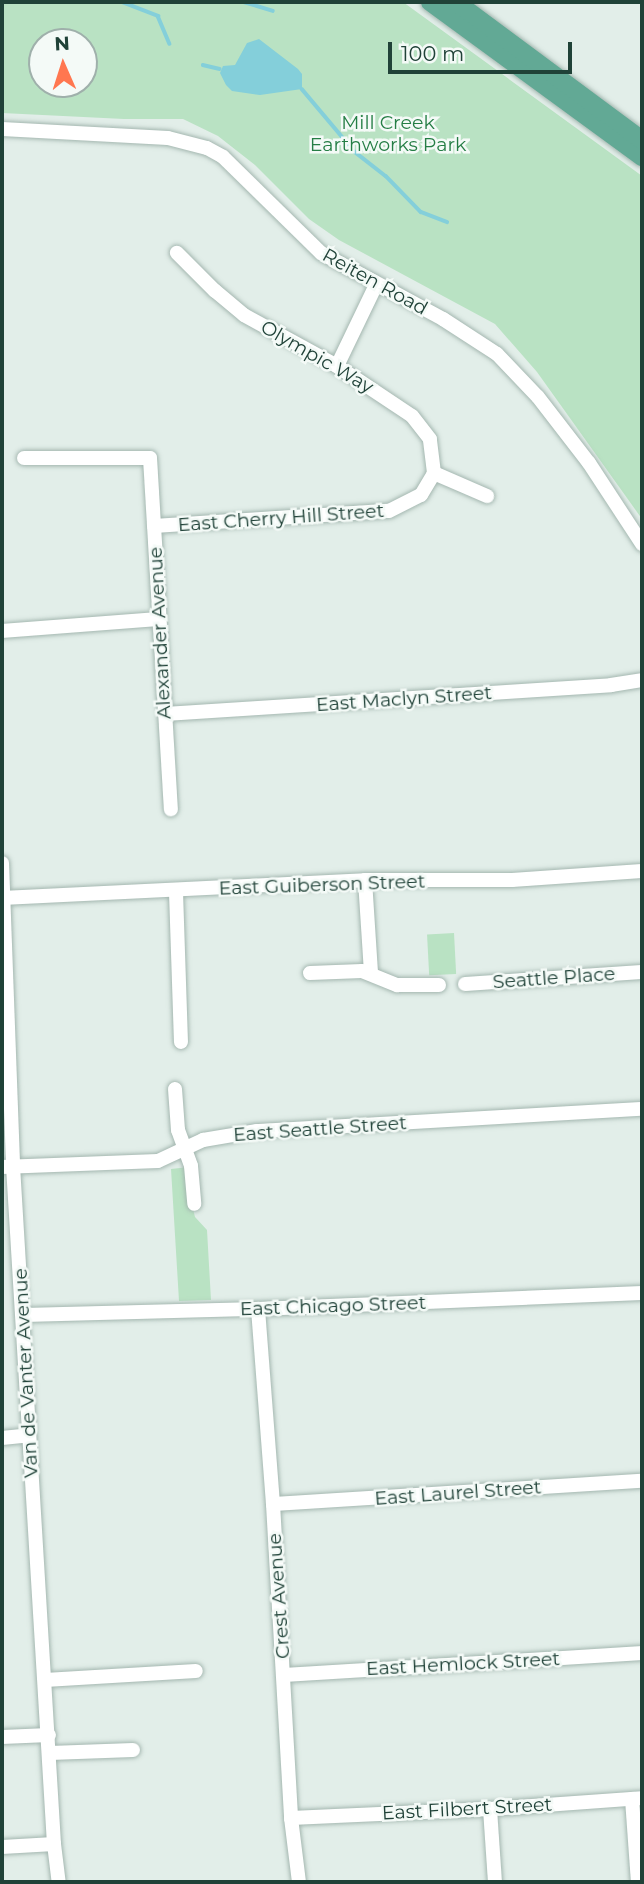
<!DOCTYPE html>
<html>
<head>
<meta charset="utf-8">
<style>
	body { margin:0 }
	#map { position:relative; width:644px; height:1884px; overflow:hidden; background:#e2eee9; font-family:Montserrat,sans-serif }
	div>[style] { position:absolute }
	.green>* { inset:0; background:#b9e2c3; transform-origin:0 0 }
	.water>* { inset:0; background:#84cfda }
	.stream>* { height:3.5px; margin:-1.75px; padding:0 1.75px; transform-origin:1.75px; border-radius:1.75px; background:#84cfda }
	.roads { filter:drop-shadow(0 0 2px #a4b7b0) drop-shadow(0 0 2px #a4b7b0) }
	.minor>* { height:14px; margin:-7px; padding:0 7px; transform-origin:7px; border-radius:7px; background:#fff }
	.major>* { height:18px; margin:-9px; padding:0 9px; transform-origin:9px; border-radius:9px; background:#62a995 }
	span { translate:-50% -50%; white-space:nowrap; text-align:center; line-height:1.15; -webkit-text-stroke:5px #f4faf7; paint-order:stroke }
	.park-label { font-size:19px; color:#257e45 }
	.street-label { font-size:19px; color:#204238 }
	.frame { position:absolute; inset:0; border:4px solid #204238; pointer-events:none }
	.north { position:absolute; left:28px; top:28px; width:70px; height:70px; box-sizing:border-box; background:#f4faf7; border:2px solid #9fb0ab; border-radius:50%; rotate:357deg; font-size:19px; font-weight:700; line-height:28px; text-align:center; color:#204238 }
	.north::after { content:''; display:block; margin:auto; width:24px; height:32px; background:#ff7750; clip-path:polygon(50% 0,100% 100%,50% 72%,0 100%) }
	.scale { position:absolute; left:388px; top:42px; width:184px; height:32px; box-sizing:border-box; border:4px solid #204238; border-top:0; padding-left:9px; font-size:21px; line-height:24px; white-space:nowrap; color:#204238; -webkit-text-stroke:5px #f4faf7; paint-order:stroke }
</style>
</head>
<body>
<div id="map">
	<div class="green">
		<div style="clip-path:polygon(evenodd,2px 2px,403px 2px,638px 173px,642px 176px,642px 519px,537px 372px,495px 324px,339px 240px,309px 219px,255px 165px,218px 136px,183px 119px,124px 119px,2px 113px,2px 2px,42px 42px,84px 42px,84px 84px,42px 84px,42px 42px)"></div>
		<div style="left:454px;top:933px;width:41px;height:27px;rotate:87deg"></div>
		<div style="clip-path:polygon(189px 1167px,192px 1205px,195px 1217px,207px 1230px,211px 1300px,179px 1301px,171px 1169px)"></div>
	</div>
	<div class="water">
		<div style="clip-path:polygon(259px 39px,298px 69px,302px 74px,302px 89px,260px 95px,232px 91px,226px 85px,220px 73px,223px 66px,235px 65px,247px 43px)"></div>
	</div>
	<div class="stream">
		<div style="left:122px;top:2px;width:39px;rotate:21deg"></div>
		<div style="left:158px;top:16px;width:30px;rotate:67deg"></div>
		<div style="left:244px;top:2px;width:30px;rotate:17deg"></div>
		<div style="left:203px;top:65px;width:17px;rotate:13deg"></div>
		<div style="left:302px;top:89px;width:82px;rotate:49.9deg"></div>
		<div style="left:355px;top:152px;width:39px;rotate:38deg"></div>
		<div style="left:386px;top:176px;width:50px;rotate:45.8deg"></div>
		<div style="left:421px;top:212px;width:28px;rotate:21deg"></div>
	</div>
	<div class="roads">
		<div class="minor">
			<div style="left:2px;top:129px;width:166px;rotate:3.1deg"></div>
			<div style="left:168px;top:138px;width:40px;rotate:14.4deg"></div>
			<div style="left:207px;top:148px;width:18px;rotate:29deg"></div>
			<div style="left:223px;top:157px;width:137px;rotate:44.4deg"></div>
			<div style="left:321px;top:253px;width:139px;rotate:28.4deg"></div>
			<div style="left:443px;top:319px;width:64px;rotate:32.9deg"></div>
			<div style="left:497px;top:354px;width:59px;rotate:46.4deg"></div>
			<div style="left:538px;top:397px;width:83px;rotate:52.3deg"></div>
			<div style="left:589px;top:463px;width:97px;rotate:56.8deg"></div>
			<div style="left:337px;top:366px;width:90px;rotate:-64.3deg"></div>
			<div style="left:24px;top:458px;width:126px"></div>
			<div style="left:150px;top:458px;width:352px;rotate:86.6deg"></div>
			<div style="left:434px;top:473px;width:58px;rotate:23.5deg"></div>
			<div style="left:154px;top:526px;width:235px;rotate:-3.7deg"></div>
			<div style="left:389px;top:511px;width:36px;rotate:-27deg"></div>
			<div style="left:421px;top:495px;width:26px;rotate:-59deg"></div>
			<div style="left:434px;top:473px;width:34px;rotate:-97deg"></div>
			<div style="left:430px;top:439px;width:29px;rotate:-128deg"></div>
			<div style="left:412px;top:416px;width:90px;rotate:-146.3deg"></div>
			<div style="left:337px;top:366px;width:106px;rotate:-151.3deg"></div>
			<div style="left:244px;top:315px;width:38px;rotate:-140deg"></div>
			<div style="left:215px;top:291px;width:54px;rotate:-135deg"></div>
			<div style="left:2px;top:631px;width:156px;rotate:-4.4deg"></div>
			<div style="left:165px;top:714px;width:447px;rotate:-3.7deg"></div>
			<div style="left:611px;top:685px;width:31px;rotate:-9deg"></div>
			<div style="left:2px;top:863px;width:303px;rotate:87.9deg"></div>
			<div style="left:13px;top:1166px;width:679px;rotate:86.54deg"></div>
			<div style="left:54px;top:1844px;width:38px;rotate:83deg"></div>
			<div style="left:365px;top:880px;width:92px;rotate:86.3deg"></div>
			<div style="left:176px;top:892px;width:150px;rotate:88.1deg"></div>
			<div style="left:2px;top:898px;width:363px;rotate:-2.8deg"></div>
			<div style="left:365px;top:880px;width:147px"></div>
			<div style="left:512px;top:880px;width:130px;rotate:-4deg"></div>
			<div style="left:310px;top:973px;width:52px;rotate:-2.2deg"></div>
			<div style="left:362px;top:971px;width:38px;rotate:22deg"></div>
			<div style="left:397px;top:985px;width:42px"></div>
			<div style="left:465px;top:984px;width:177px;rotate:-3.9deg"></div>
			<div style="left:175px;top:1089px;width:41px;rotate:85.8deg"></div>
			<div style="left:178px;top:1130px;width:38px;rotate:70deg"></div>
			<div style="left:191px;top:1166px;width:38px;rotate:85deg"></div>
			<div style="left:2px;top:1167px;width:156px;rotate:-2.2deg"></div>
			<div style="left:158px;top:1161px;width:50px;rotate:-25deg"></div>
			<div style="left:203px;top:1140px;width:55px;rotate:-9.5deg"></div>
			<div style="left:257px;top:1131px;width:386px;rotate:-3.3deg"></div>
			<div style="left:258px;top:1309px;width:196px;rotate:85.6deg"></div>
			<div style="left:273px;top:1504px;width:315px;rotate:86.7deg"></div>
			<div style="left:291px;top:1818px;width:64px;rotate:82.9deg"></div>
			<div style="left:24px;top:1315px;width:234px;rotate:-1.5deg"></div>
			<div style="left:258px;top:1309px;width:384px;rotate:-2.4deg"></div>
			<div style="left:2px;top:1438px;width:27px;rotate:-6deg"></div>
			<div style="left:273px;top:1504px;width:370px;rotate:-3.6deg"></div>
			<div style="left:284px;top:1675px;width:359px;rotate:-3.5deg"></div>
			<div style="left:45px;top:1680px;width:151px;rotate:-3.4deg"></div>
			<div style="left:2px;top:1737px;width:47px;rotate:-2.4deg"></div>
			<div style="left:50px;top:1753px;width:83px;rotate:-2.1deg"></div>
			<div style="left:632px;top:1799px;width:83px;rotate:85.9deg"></div>
			<div style="left:490px;top:1809px;width:73px;rotate:86.1deg"></div>
			<div style="left:291px;top:1818px;width:199px;rotate:-2.6deg"></div>
			<div style="left:490px;top:1809px;width:152px;rotate:-4.1deg"></div>
			<div style="left:2px;top:1847px;width:52px;rotate:-3.3deg"></div>
		</div>
		<div class="major">
			<div style="left:430px;top:2px;width:263px;rotate:36.2deg"></div>
			<div style="left:456px;top:2px;width:232px;rotate:36.6deg"></div>
		</div>
	</div>
	<div class="park-label">
		<span style="left:388px;top:134px">Mill Creek<br>Earthworks Park</span>
	</div>
	<div class="street-label">
		<span style="left:375px;top:282px;rotate:29deg">Reiten Road</span>
		<span style="left:317px;top:357px;rotate:30deg">Olympic Way</span>
		<span style="left:281px;top:518px;rotate:-4deg">East Cherry Hill Street</span>
		<span style="left:160px;top:633px;rotate:-93deg">Alexander Avenue</span>
		<span style="left:404px;top:699px;rotate:-4deg">East Maclyn Street</span>
		<span style="left:322px;top:885px;rotate:-2deg">East Guiberson Street</span>
		<span style="left:554px;top:978px;rotate:-4deg">Seattle Place</span>
		<span style="left:320px;top:1129px;rotate:-4deg">East Seattle Street</span>
		<span style="left:333px;top:1306px;rotate:-2deg">East Chicago Street</span>
		<span style="left:26px;top:1373px;rotate:-93deg">Van de Vanter Avenue</span>
		<span style="left:458px;top:1493px;rotate:-4deg">East Laurel Street</span>
		<span style="left:279px;top:1596px;rotate:-94deg">Crest Avenue</span>
		<span style="left:463px;top:1664px;rotate:-3deg">East Hemlock Street</span>
		<span style="left:467px;top:1809px;rotate:-3deg">East Filbert Street</span>
	</div>
	<div class="frame"></div>
	<div class="north">N</div>
	<div class="scale">100 m</div>
</div>
</body>
</html>
